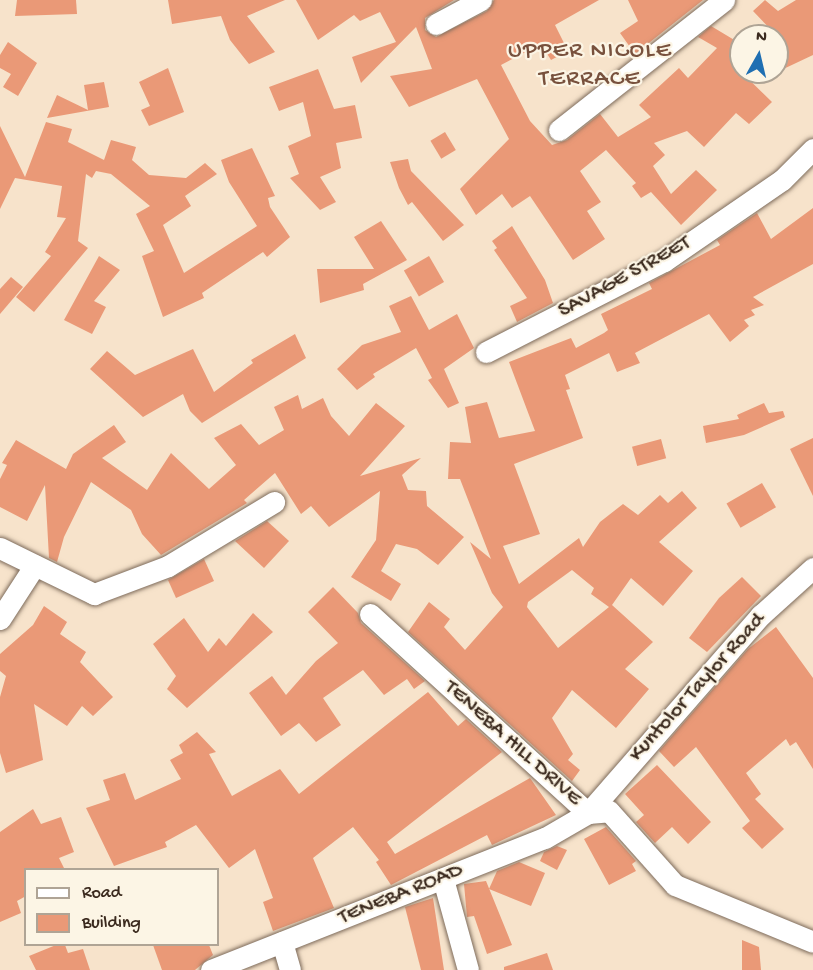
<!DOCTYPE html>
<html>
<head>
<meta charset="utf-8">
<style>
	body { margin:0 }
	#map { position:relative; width:813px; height:970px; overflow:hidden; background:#f7e3cb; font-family:"Gochi Hand",sans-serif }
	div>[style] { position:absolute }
	.building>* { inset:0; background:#ea9977; transform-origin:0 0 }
	.roads { filter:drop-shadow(0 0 2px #7d6b5b) drop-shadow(0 0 2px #7d6b5b) }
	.minor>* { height:21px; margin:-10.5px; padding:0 10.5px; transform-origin:10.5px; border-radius:10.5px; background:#fff }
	span { translate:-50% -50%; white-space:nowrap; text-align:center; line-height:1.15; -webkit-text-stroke:4.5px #fcf5e5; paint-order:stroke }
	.street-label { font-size:22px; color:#3b2a1e }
	.neighbourhood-label { font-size:24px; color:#78513d; letter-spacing:1.5px }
	.legend { position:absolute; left:24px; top:868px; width:195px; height:78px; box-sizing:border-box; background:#fcf5e5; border:2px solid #afa495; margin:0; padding:8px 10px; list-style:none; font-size:18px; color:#3b2a1e }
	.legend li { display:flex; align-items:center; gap:12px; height:30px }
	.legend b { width:30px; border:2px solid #afa495 }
	.north { position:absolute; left:729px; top:24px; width:60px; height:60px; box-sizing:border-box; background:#fcf5e5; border:2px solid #afa495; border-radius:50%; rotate:8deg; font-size:16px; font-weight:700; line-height:24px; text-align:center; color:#3b2a1e }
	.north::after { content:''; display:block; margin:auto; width:21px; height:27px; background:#1f6fb2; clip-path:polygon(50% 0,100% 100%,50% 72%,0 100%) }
</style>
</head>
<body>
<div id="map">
	<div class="building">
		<div style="clip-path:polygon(17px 0,76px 0,77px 14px,15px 16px)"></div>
		<div style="clip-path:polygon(168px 0,285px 0,247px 16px,275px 52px,249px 64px,230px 40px,221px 16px,172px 24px)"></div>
		<div style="clip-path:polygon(296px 0,454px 0,425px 18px,425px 30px,436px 37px,487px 11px,494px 0,599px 0,555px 25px,568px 51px,551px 60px,541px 44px,501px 65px,530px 121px,552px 145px,567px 140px,600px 114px,618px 137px,651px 117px,639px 105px,679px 68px,688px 78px,717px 48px,698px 37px,711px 26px,741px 44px,741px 53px,732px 63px,772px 102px,749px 124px,736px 113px,704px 147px,687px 131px,654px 143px,665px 155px,653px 166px,671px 194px,696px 170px,717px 190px,681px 225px,651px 192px,641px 198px,632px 186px,636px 183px,606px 150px,580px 171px,601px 202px,587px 211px,605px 239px,573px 260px,530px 196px,512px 208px,502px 194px,476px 215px,460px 189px,509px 139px,477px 79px,409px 107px,390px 76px,432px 69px,416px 27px,361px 83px,352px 57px,396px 42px,380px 12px,360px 21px,354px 15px,318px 40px)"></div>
		<div style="clip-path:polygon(628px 0,703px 0,635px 54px,620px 33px,638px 21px)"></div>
		<div style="clip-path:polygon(765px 0,778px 11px,796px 0,813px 0,813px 55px,777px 72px,777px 36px,753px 11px)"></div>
		<div style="clip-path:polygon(8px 42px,37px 63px,18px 96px,3px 87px,11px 74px,0 68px,0 55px)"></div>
		<div style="clip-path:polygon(168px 68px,184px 112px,149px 126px,141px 110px,150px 106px,139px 82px)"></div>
		<div style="clip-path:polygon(318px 69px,334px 109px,355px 105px,362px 138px,336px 143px,341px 168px,320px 177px,336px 202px,320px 210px,290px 178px,299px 174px,288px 146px,311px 136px,303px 102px,279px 111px,269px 87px)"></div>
		<div style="clip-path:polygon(104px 82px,109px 107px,47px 118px,57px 95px,88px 110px,84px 85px)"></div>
		<div style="clip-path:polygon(46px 122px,72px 129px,68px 142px,104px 160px,111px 140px,136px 147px,132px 160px,149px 175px,186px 178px,205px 163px,217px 174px,185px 196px,191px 206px,163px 225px,184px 273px,257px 226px,229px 182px,221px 160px,252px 148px,275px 196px,268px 198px,270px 207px,290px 237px,267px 257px,263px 252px,202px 293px,204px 298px,163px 317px,142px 256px,154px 251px,136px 214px,150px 206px,111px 174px,96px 171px,92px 178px,86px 174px,78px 241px,88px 248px,34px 312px,16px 297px,51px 256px,45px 252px,66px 218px,57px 217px,62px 186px,15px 178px,0 209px,0 126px,25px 177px)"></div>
		<div style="left:445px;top:132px;width:21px;height:17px;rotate:59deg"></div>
		<div style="clip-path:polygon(408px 159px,411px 171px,464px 225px,443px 241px,412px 202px,408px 205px,399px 188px,390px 162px)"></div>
		<div style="clip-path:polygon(evenodd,813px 208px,813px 264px,753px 297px,764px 305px,751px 310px,755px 315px,744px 320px,749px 326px,730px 342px,709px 314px,635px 353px,640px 363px,617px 372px,609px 353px,565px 375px,570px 389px,566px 390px,583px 438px,514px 464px,540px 534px,503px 546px,519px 584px,579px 538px,583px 547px,600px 522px,623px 504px,638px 515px,660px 495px,668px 503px,682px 491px,697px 508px,659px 542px,693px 571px,663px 606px,631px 578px,612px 605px,653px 642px,625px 669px,649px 689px,616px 728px,572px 690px,552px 718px,573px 754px,568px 760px,580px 770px,572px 781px,408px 632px,429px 602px,450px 619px,444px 627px,465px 650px,503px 607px,492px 593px,470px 542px,491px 559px,460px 479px,448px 479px,450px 442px,471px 443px,465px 407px,487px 402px,499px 438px,535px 431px,509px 362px,571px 338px,576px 348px,604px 333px,608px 330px,601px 314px,652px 289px,649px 283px,720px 245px,717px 240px,757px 213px,771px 239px,813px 208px,572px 570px,594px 588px,591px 594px,609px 607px,558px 648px,527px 607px,528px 602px,572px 570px)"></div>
		<div style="clip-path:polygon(381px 221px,407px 260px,363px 284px,364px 290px,320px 303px,317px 269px,374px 269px,354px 237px)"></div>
		<div style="clip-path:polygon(512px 226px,545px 280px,553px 303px,517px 322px,510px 306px,527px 298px,494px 250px,497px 248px,492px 241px)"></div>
		<div style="clip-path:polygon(99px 256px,120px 270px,94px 301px,106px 307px,92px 334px,64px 320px)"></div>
		<div style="left:429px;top:256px;width:30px;height:29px;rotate:60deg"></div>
		<div style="clip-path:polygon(11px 277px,23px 287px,0 314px,0 289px)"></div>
		<div style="clip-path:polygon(411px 296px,429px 330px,457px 314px,474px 348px,444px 369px,459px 403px,448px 408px,428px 380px,432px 378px,416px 348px,373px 374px,375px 377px,357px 390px,337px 369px,362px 345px,401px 332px,389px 306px)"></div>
		<div style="clip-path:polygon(295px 334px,306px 358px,202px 423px,190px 411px,183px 394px,143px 417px,90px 369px,107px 351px,135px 375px,193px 349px,214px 392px,253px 363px,251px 360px)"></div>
		<div style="clip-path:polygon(298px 395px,302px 409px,323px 398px,331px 416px,349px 436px,376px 403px,405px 426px,360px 476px,421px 458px,402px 475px,408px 490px,426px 491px,427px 506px,464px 537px,438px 565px,417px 549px,396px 544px,381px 571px,401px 584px,391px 601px,351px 577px,376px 540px,380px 491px,329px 527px,311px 506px,301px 514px,275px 473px,244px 500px,247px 503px,161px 555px,142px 534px,131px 510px,91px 482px,64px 537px,57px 562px,49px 558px,45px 485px,27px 521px,0 507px,0 479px,7px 465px,2px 463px,16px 440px,66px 469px,73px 454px,114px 425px,126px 442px,102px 458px,147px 490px,171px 453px,209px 489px,236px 465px,214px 438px,241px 424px,259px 445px,284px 430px,274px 407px)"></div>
		<div style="clip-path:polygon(764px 403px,769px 413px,783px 411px,785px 417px,744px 435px,706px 443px,703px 426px,739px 419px,737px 415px)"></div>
		<div style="clip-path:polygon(813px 438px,813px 496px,790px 449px)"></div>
		<div style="left:661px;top:439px;width:20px;height:30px;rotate:75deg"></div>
		<div style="left:762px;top:483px;width:28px;height:41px;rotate:60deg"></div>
		<div style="clip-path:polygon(267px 521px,289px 541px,264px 568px,235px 541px)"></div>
		<div style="clip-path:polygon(204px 559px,214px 581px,176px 598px,168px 580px)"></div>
		<div style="clip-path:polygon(742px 577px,761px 596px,707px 652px,689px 638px,719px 598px)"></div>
		<div style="clip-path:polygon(333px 587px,358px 613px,361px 623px,425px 681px,414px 689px,407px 679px,384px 695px,363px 670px,323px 698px,341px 725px,316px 742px,299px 723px,281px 736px,249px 693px,272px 676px,286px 695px,316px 661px,338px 643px,308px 612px)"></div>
		<div style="clip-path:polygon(44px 606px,67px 622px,60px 634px,86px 652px,80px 662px,113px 697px,93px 716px,82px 706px,67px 726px,34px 704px,43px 760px,6px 773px,0 753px,0 697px,6px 676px,0 671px,0 654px,33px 625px)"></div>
		<div style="clip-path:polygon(253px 613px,273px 632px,187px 708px,167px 689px,176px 676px,153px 644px,184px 618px,208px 652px,219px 638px,226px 646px)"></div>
		<div style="clip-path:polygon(776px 627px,813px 678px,813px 769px,796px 742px,790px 746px,786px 739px,746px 773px,761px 794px,755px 799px,784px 829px,762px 849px,742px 828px,750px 821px,696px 747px,674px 767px,659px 751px,748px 649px)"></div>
		<div style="clip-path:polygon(428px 692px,458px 726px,466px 719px,502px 752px,387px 842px,395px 854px,530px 778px,556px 815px,492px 845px,487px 835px,391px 885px,376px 862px,379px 860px,353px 827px,313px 858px,334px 908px,273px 931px,263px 902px,273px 898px,255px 849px,229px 868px,196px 825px,165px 842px,167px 847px,114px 866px,86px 808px,110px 800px,103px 780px,125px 773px,135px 800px,181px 779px,170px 760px,183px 753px,179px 745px,197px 732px,216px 752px,209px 754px,232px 796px,280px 769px,299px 794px)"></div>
		<div style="clip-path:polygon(657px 765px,711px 822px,688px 844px,672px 827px,655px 843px,636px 822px,644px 815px,625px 794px)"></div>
		<div style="clip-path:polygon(33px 809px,41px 824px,61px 817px,74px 852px,59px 858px,65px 870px,26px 870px,26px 896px,17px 901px,21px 913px,0 922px,0 832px)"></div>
		<div style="clip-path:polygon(606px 827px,636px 861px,632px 864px,636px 871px,609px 885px,584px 839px)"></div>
		<div style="clip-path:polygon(557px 846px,567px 850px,557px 870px,540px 861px,544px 852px)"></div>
		<div style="clip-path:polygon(519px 862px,545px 873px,531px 906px,489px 889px,497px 871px)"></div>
		<div style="clip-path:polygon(486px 881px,512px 945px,487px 954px,474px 916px,467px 917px,464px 884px)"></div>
		<div style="clip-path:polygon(433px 898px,444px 970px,421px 970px,405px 907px)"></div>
		<div style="clip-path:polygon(742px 940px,759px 947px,761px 970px,742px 970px)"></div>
		<div style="clip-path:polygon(56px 945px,65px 945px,68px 953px,83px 949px,90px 970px,36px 970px,29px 956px)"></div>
		<div style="clip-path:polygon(153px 945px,209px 945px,213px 955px,195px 970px,162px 970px)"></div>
		<div style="clip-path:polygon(547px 953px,553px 970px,504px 970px,504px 967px)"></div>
	</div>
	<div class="roads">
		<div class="minor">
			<div style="left:436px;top:24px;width:51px;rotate:-28.1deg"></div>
			<div style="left:559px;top:130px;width:210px;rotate:-38.2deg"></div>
			<div style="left:486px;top:352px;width:200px;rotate:-27.1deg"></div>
			<div style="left:664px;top:261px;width:143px;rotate:-34.5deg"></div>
			<div style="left:782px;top:180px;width:44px;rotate:-45deg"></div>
			<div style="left:0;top:548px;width:105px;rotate:26.1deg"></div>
			<div style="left:94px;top:594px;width:79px;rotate:-20.7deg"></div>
			<div style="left:168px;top:566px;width:124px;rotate:-31.1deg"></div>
			<div style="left:370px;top:614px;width:295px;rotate:42.4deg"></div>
			<div style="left:588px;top:813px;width:21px;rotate:-5deg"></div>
			<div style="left:609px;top:811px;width:99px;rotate:48.3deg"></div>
			<div style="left:675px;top:885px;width:149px;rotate:22.4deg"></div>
			<div style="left:0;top:619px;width:64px;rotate:-57.1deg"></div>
			<div style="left:443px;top:879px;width:94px;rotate:74.6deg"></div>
			<div style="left:282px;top:942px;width:29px;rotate:74deg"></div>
			<div style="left:211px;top:970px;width:359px;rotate:-21.6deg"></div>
			<div style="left:545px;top:838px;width:50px;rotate:-30.2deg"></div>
			<div style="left:588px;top:813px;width:263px;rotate:-48.9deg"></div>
			<div style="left:761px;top:615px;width:70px;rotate:-42.1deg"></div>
		</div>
	</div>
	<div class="street-label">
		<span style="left:625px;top:278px;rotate:-29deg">SAVAGE STREET</span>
		<span style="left:698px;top:688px;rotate:-48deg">Kuntolor Taylor Road</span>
		<span style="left:512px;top:744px;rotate:42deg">TENEBA HILL DRIVE</span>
		<span style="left:401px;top:895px;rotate:-22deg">TENEBA ROAD</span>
	</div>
	<div class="neighbourhood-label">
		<span style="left:590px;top:66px">UPPER NICOLE<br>TERRACE</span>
	</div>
	<ul class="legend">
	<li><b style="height:8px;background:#fff"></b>Road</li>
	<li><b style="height:16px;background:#ea9977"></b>Building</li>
	</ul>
	<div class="north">N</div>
</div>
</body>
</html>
